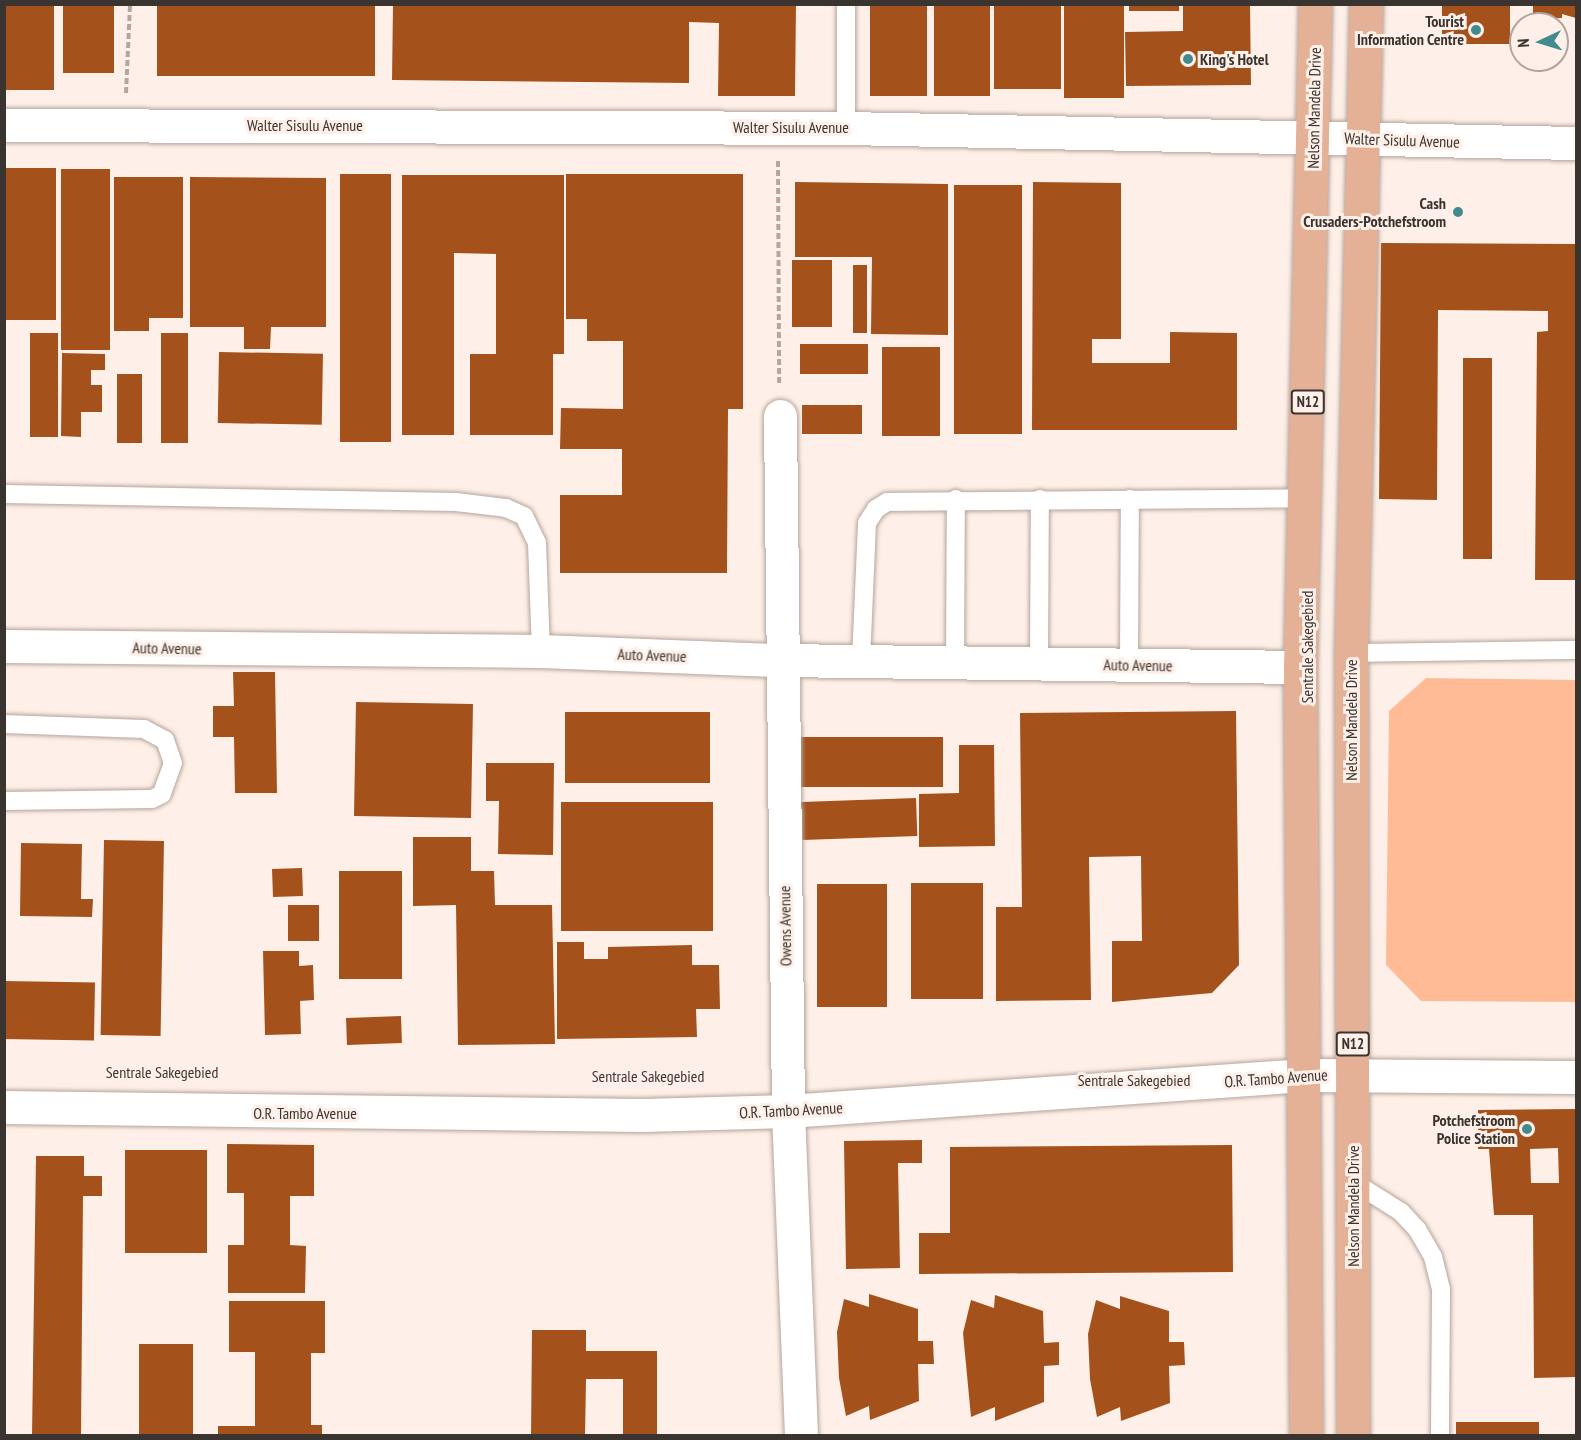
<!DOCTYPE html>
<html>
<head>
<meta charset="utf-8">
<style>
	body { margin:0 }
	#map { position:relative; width:1581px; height:1440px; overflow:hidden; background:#fef0e8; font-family:"PT Sans Narrow",sans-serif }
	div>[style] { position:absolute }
	.green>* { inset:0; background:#ffbb96 }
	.building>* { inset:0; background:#a4511b; transform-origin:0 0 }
	.path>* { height:4px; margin-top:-2px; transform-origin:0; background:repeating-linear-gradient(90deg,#b2a7a0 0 6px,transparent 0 9px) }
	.roads { filter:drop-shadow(0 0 2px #b5a49b) drop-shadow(0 0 2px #b5a49b) }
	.service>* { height:18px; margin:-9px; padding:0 9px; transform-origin:9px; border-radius:9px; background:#fff }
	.minor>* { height:33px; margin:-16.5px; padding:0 16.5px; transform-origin:16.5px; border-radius:16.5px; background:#fff }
	.trunk>* { height:33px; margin:-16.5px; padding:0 16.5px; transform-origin:16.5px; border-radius:16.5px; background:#e4b096 }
	.dots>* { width:16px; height:16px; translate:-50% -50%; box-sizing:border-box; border:3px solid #fef0e8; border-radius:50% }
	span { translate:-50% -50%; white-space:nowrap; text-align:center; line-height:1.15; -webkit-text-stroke:6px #fef0e8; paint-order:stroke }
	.shield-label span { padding:2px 4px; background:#fef0e8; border:2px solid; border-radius:4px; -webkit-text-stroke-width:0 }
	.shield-label { font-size:15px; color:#3a3430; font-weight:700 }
	.poi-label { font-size:16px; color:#3a3430; font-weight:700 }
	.right { translate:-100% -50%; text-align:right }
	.left { translate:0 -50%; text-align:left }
	.street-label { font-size:16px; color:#3a3430 }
	.frame { position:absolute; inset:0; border:6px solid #3a3430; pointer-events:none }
	.north { position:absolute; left:1509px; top:12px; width:60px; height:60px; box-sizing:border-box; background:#fef0e8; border:2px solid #b0a59e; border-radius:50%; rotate:266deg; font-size:16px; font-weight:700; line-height:24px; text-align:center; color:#3a3430 }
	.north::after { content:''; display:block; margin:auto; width:21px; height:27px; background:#428a8e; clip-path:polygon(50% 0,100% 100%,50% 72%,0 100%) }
</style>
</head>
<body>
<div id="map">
	<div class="green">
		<div style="clip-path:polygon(1426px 678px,1576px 680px,1576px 1002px,1421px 1001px,1386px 965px,1389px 711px)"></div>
	</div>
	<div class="building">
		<div style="left:4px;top:4px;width:50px;height:86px"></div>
		<div style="left:63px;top:4px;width:51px;height:69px"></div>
		<div style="left:157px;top:4px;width:218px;height:72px"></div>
		<div style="clip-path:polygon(393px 4px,796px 4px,795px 96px,718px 96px,719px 23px,689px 22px,689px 83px,392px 80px)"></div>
		<div style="left:870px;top:4px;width:57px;height:92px"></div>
		<div style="left:934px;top:4px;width:56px;height:92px"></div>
		<div style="left:994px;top:4px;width:67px;height:85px"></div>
		<div style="left:1064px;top:4px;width:60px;height:94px"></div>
		<div style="left:1129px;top:4px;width:50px;height:7px"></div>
		<div style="clip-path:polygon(1183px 4px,1250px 4px,1251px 85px,1126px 86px,1125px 32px,1183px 31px)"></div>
		<div style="left:1442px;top:4px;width:68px;height:40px"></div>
		<div style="clip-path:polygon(1533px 4px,1576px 4px,1576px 18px,1562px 14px,1562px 18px,1533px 19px)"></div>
		<div style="left:4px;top:168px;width:52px;height:152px"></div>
		<div style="left:61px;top:169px;width:49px;height:181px"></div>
		<div style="left:340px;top:174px;width:51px;height:268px"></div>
		<div style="clip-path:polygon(566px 174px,743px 174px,743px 409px,728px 409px,727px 573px,560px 573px,560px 495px,622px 495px,622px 449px,560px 449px,561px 408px,623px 409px,623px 341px,587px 341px,587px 319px,566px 319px)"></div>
		<div style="clip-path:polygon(402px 175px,564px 175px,564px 354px,553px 354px,553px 435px,470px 435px,470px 354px,496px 354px,496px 254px,454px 253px,454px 435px,402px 435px)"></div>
		<div style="clip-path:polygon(114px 177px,183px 177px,183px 318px,149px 318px,149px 331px,114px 331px)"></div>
		<div style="clip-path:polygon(190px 177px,326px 178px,326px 327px,271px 327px,270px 349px,244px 349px,244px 327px,190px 327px)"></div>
		<div style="clip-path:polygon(795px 182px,948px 184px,948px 335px,871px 334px,872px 257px,795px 257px)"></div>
		<div style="clip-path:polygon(1033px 182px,1121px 183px,1121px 339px,1092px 339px,1092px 363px,1170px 363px,1170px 332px,1237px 333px,1237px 430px,1032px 430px)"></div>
		<div style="left:954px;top:185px;width:68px;height:249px"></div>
		<div style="clip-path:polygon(1381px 243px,1576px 244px,1576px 580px,1535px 580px,1537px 332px,1548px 331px,1548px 311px,1438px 310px,1437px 500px,1379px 499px)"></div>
		<div style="left:792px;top:260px;width:40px;height:67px"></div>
		<div style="left:853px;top:265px;width:14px;height:68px"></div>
		<div style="left:30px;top:333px;width:28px;height:104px"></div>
		<div style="left:161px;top:333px;width:27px;height:110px"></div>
		<div style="left:868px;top:344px;width:30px;height:68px;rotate:90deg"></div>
		<div style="left:882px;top:347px;width:58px;height:89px"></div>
		<div style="left:219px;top:352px;width:104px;height:71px;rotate:1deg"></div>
		<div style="clip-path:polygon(62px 353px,105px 354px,105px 370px,91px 370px,91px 385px,102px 385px,102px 412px,81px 412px,81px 437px,61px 436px)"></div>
		<div style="left:1463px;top:358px;width:29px;height:201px"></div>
		<div style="left:117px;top:374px;width:25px;height:69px"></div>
		<div style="left:802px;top:405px;width:60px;height:29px"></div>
		<div style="clip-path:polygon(233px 672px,275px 672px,277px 793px,235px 793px,234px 737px,213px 737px,213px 706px,234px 706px)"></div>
		<div style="left:356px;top:702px;width:117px;height:114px;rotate:1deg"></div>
		<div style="clip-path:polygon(1236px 711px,1239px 965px,1212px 993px,1112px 1002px,1112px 941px,1142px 941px,1141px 856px,1089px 857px,1091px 1000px,996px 1001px,996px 907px,1022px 907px,1020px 713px)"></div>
		<div style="left:565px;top:712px;width:145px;height:71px"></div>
		<div style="left:943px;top:737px;width:50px;height:149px;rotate:90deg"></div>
		<div style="clip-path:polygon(959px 745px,994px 745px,995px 846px,919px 847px,919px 794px,959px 793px)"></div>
		<div style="clip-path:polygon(486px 763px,554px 763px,553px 855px,498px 854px,499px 801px,486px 801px)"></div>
		<div style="left:916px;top:798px;width:38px;height:115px;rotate:88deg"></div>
		<div style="left:561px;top:802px;width:152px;height:129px"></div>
		<div style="clip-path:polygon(413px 837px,471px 837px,471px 871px,494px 871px,495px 905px,552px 905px,555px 1044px,458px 1045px,456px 905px,413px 906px)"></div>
		<div style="left:104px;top:840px;width:60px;height:195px;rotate:1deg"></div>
		<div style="clip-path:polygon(21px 843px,82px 844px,81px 899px,93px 899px,92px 917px,20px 916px)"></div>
		<div style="left:302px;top:868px;width:28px;height:30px;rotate:88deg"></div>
		<div style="left:339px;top:871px;width:63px;height:108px"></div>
		<div style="left:983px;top:883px;width:116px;height:72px;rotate:90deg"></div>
		<div style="left:887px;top:884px;width:123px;height:70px;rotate:90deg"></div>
		<div style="left:288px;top:905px;width:31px;height:36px"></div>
		<div style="clip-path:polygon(557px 942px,584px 942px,584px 959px,608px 959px,608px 947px,692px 945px,692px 965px,719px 965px,720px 1009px,696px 1009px,697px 1037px,557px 1039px)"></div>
		<div style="clip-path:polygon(263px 951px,299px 951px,299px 966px,313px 965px,314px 1000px,300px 1001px,301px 1034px,265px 1035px)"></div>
		<div style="left:4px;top:981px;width:91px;height:58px;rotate:1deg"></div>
		<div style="left:401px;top:1016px;width:27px;height:55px;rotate:88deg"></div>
		<div style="clip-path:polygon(evenodd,1576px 1109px,1576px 1377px,1534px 1378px,1533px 1215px,1494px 1215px,1489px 1149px,1478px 1149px,1478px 1110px,1576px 1109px,1558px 1148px,1559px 1183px,1531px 1183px,1530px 1149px,1558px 1148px)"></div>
		<div style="clip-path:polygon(922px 1140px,922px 1163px,898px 1163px,900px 1268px,846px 1269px,844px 1141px)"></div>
		<div style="clip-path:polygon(227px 1144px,314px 1145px,314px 1196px,290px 1196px,290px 1245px,306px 1246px,305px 1293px,228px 1293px,228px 1245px,244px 1245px,244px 1193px,227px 1193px)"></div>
		<div style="clip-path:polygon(1232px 1145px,1233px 1272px,919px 1274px,919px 1233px,950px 1233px,950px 1147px)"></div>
		<div style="left:125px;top:1150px;width:82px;height:103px"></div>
		<div style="clip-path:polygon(36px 1156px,84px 1156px,84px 1176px,102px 1176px,102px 1196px,83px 1196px,81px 1436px,32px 1436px)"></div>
		<div style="clip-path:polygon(869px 1294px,918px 1309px,918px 1341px,933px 1341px,934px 1364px,918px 1364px,919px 1401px,870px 1420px,869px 1406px,846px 1416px,839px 1378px,837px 1332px,844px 1299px,869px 1307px)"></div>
		<div style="clip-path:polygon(995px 1295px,1043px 1311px,1044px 1343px,1059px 1342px,1059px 1365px,1044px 1366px,1044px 1402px,995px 1421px,995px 1407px,971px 1417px,963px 1333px,971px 1300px,994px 1308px)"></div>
		<div style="clip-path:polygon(1120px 1296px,1169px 1311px,1169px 1342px,1184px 1342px,1185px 1365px,1169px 1366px,1170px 1403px,1121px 1421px,1120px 1407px,1097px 1417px,1090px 1379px,1088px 1334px,1096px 1300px,1120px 1309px)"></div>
		<div style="clip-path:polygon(229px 1301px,325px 1301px,325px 1353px,311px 1353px,311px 1425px,322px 1425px,322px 1436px,218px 1436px,218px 1426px,255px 1426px,255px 1352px,229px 1352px)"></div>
		<div style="clip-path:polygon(532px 1330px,586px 1330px,586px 1351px,657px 1351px,657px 1436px,623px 1436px,623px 1379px,586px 1379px,585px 1436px,531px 1436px)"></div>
		<div style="left:139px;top:1344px;width:54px;height:92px"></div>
		<div style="left:1539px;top:1422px;width:14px;height:83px;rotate:90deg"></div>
	</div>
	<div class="path">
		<div style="left:126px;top:93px;width:89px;rotate:-87.4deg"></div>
		<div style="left:778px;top:161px;width:223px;rotate:89.7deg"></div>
	</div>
	<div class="roads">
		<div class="service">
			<div style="left:846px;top:128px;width:124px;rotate:-90deg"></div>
			<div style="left:4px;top:494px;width:452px;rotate:1deg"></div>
			<div style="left:456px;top:502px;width:50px;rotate:6.8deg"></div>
			<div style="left:506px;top:508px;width:20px;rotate:24deg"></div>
			<div style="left:524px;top:516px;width:30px;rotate:64deg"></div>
			<div style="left:537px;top:543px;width:108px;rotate:87.9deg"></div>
			<div style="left:1351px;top:653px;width:225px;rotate:-0.8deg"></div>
			<div style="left:861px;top:661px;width:138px;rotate:-87.5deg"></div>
			<div style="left:867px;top:523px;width:17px;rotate:-57deg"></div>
			<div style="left:876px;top:509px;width:13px;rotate:-32deg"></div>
			<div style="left:887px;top:502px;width:418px;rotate:-0.5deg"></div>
			<div style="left:955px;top:663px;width:164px;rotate:-89.7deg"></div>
			<div style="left:1039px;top:663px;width:164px;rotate:-89.7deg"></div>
			<div style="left:1129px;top:665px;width:166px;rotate:-89.7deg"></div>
			<div style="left:4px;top:724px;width:140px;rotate:2deg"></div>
			<div style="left:144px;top:729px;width:24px;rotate:28deg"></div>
			<div style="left:165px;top:740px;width:24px;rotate:71deg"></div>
			<div style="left:173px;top:763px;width:33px;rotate:110deg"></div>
			<div style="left:162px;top:794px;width:11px;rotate:153deg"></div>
			<div style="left:152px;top:799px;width:148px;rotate:179.2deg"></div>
			<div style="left:1352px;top:1181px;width:58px;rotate:32.3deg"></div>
			<div style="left:1401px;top:1212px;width:23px;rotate:47deg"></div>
			<div style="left:1417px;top:1229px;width:32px;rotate:60deg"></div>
			<div style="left:1433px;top:1257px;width:33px;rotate:76deg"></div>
			<div style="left:1441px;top:1289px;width:147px;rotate:90.4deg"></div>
		</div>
		<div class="minor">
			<div style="left:4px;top:125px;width:842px;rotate:0.2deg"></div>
			<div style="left:846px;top:128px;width:730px;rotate:1.18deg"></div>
			<div style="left:780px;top:416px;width:695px;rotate:89.34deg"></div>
			<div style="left:788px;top:1111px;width:325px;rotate:87.7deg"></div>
			<div style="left:4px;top:646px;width:537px;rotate:0.53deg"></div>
			<div style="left:541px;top:651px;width:239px;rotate:2.2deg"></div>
			<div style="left:780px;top:660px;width:520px;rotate:0.77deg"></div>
			<div style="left:4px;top:1107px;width:638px;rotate:0.72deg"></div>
			<div style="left:642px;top:1115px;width:146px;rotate:-1.6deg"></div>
			<div style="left:788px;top:1111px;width:518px;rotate:-3.98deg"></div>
			<div style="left:1305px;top:1075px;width:271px;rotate:0.4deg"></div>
		</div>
		<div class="trunk">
			<div style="left:1306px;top:1436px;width:769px;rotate:-90.45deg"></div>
			<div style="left:1300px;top:667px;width:663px;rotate:-88.7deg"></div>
			<div style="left:1353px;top:1436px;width:783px;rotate:-90.15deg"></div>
			<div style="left:1351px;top:653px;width:649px;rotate:-88.68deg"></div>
		</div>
	</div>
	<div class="dots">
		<div style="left:1476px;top:30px;background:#428a8e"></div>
		<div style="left:1188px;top:59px;background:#428a8e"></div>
		<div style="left:1458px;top:212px;background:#428a8e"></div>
		<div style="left:1527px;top:1129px;background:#428a8e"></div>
	</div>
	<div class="shield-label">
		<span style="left:1308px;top:402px">N12</span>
		<span style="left:1353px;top:1044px">N12</span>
	</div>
	<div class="poi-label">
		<span class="right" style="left:1464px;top:30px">Tourist<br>Information Centre</span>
		<span class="left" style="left:1200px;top:59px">King's Hotel</span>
		<span class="right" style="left:1446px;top:212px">Cash<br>Crusaders-Potchefstroom</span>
		<span class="right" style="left:1515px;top:1129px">Potchefstroom<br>Police Station</span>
	</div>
	<div class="street-label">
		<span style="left:1314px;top:108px;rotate:-89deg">Nelson Mandela Drive</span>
		<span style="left:305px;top:125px">Walter Sisulu Avenue</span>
		<span style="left:791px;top:127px">Walter Sisulu Avenue</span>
		<span style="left:1402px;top:140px;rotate:2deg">Walter Sisulu Avenue</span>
		<span style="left:1307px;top:647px;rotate:-90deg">Sentrale Sakegebied</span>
		<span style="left:167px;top:648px;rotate:1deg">Auto Avenue</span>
		<span style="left:652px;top:655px;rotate:2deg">Auto Avenue</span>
		<span style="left:1138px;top:665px;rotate:1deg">Auto Avenue</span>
		<span style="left:1351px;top:720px;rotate:-90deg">Nelson Mandela Drive</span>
		<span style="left:785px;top:926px;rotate:-91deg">Owens Avenue</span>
		<span style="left:162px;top:1072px">Sentrale Sakegebied</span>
		<span style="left:648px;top:1076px">Sentrale Sakegebied</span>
		<span style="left:1276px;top:1078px;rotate:-4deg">O.R. Tambo Avenue</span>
		<span style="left:1134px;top:1080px">Sentrale Sakegebied</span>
		<span style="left:791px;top:1110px;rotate:-3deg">O.R. Tambo Avenue</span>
		<span style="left:305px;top:1113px">O.R. Tambo Avenue</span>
		<span style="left:1353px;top:1206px;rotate:-90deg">Nelson Mandela Drive</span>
	</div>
	<div class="frame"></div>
	<div class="north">N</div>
</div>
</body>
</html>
